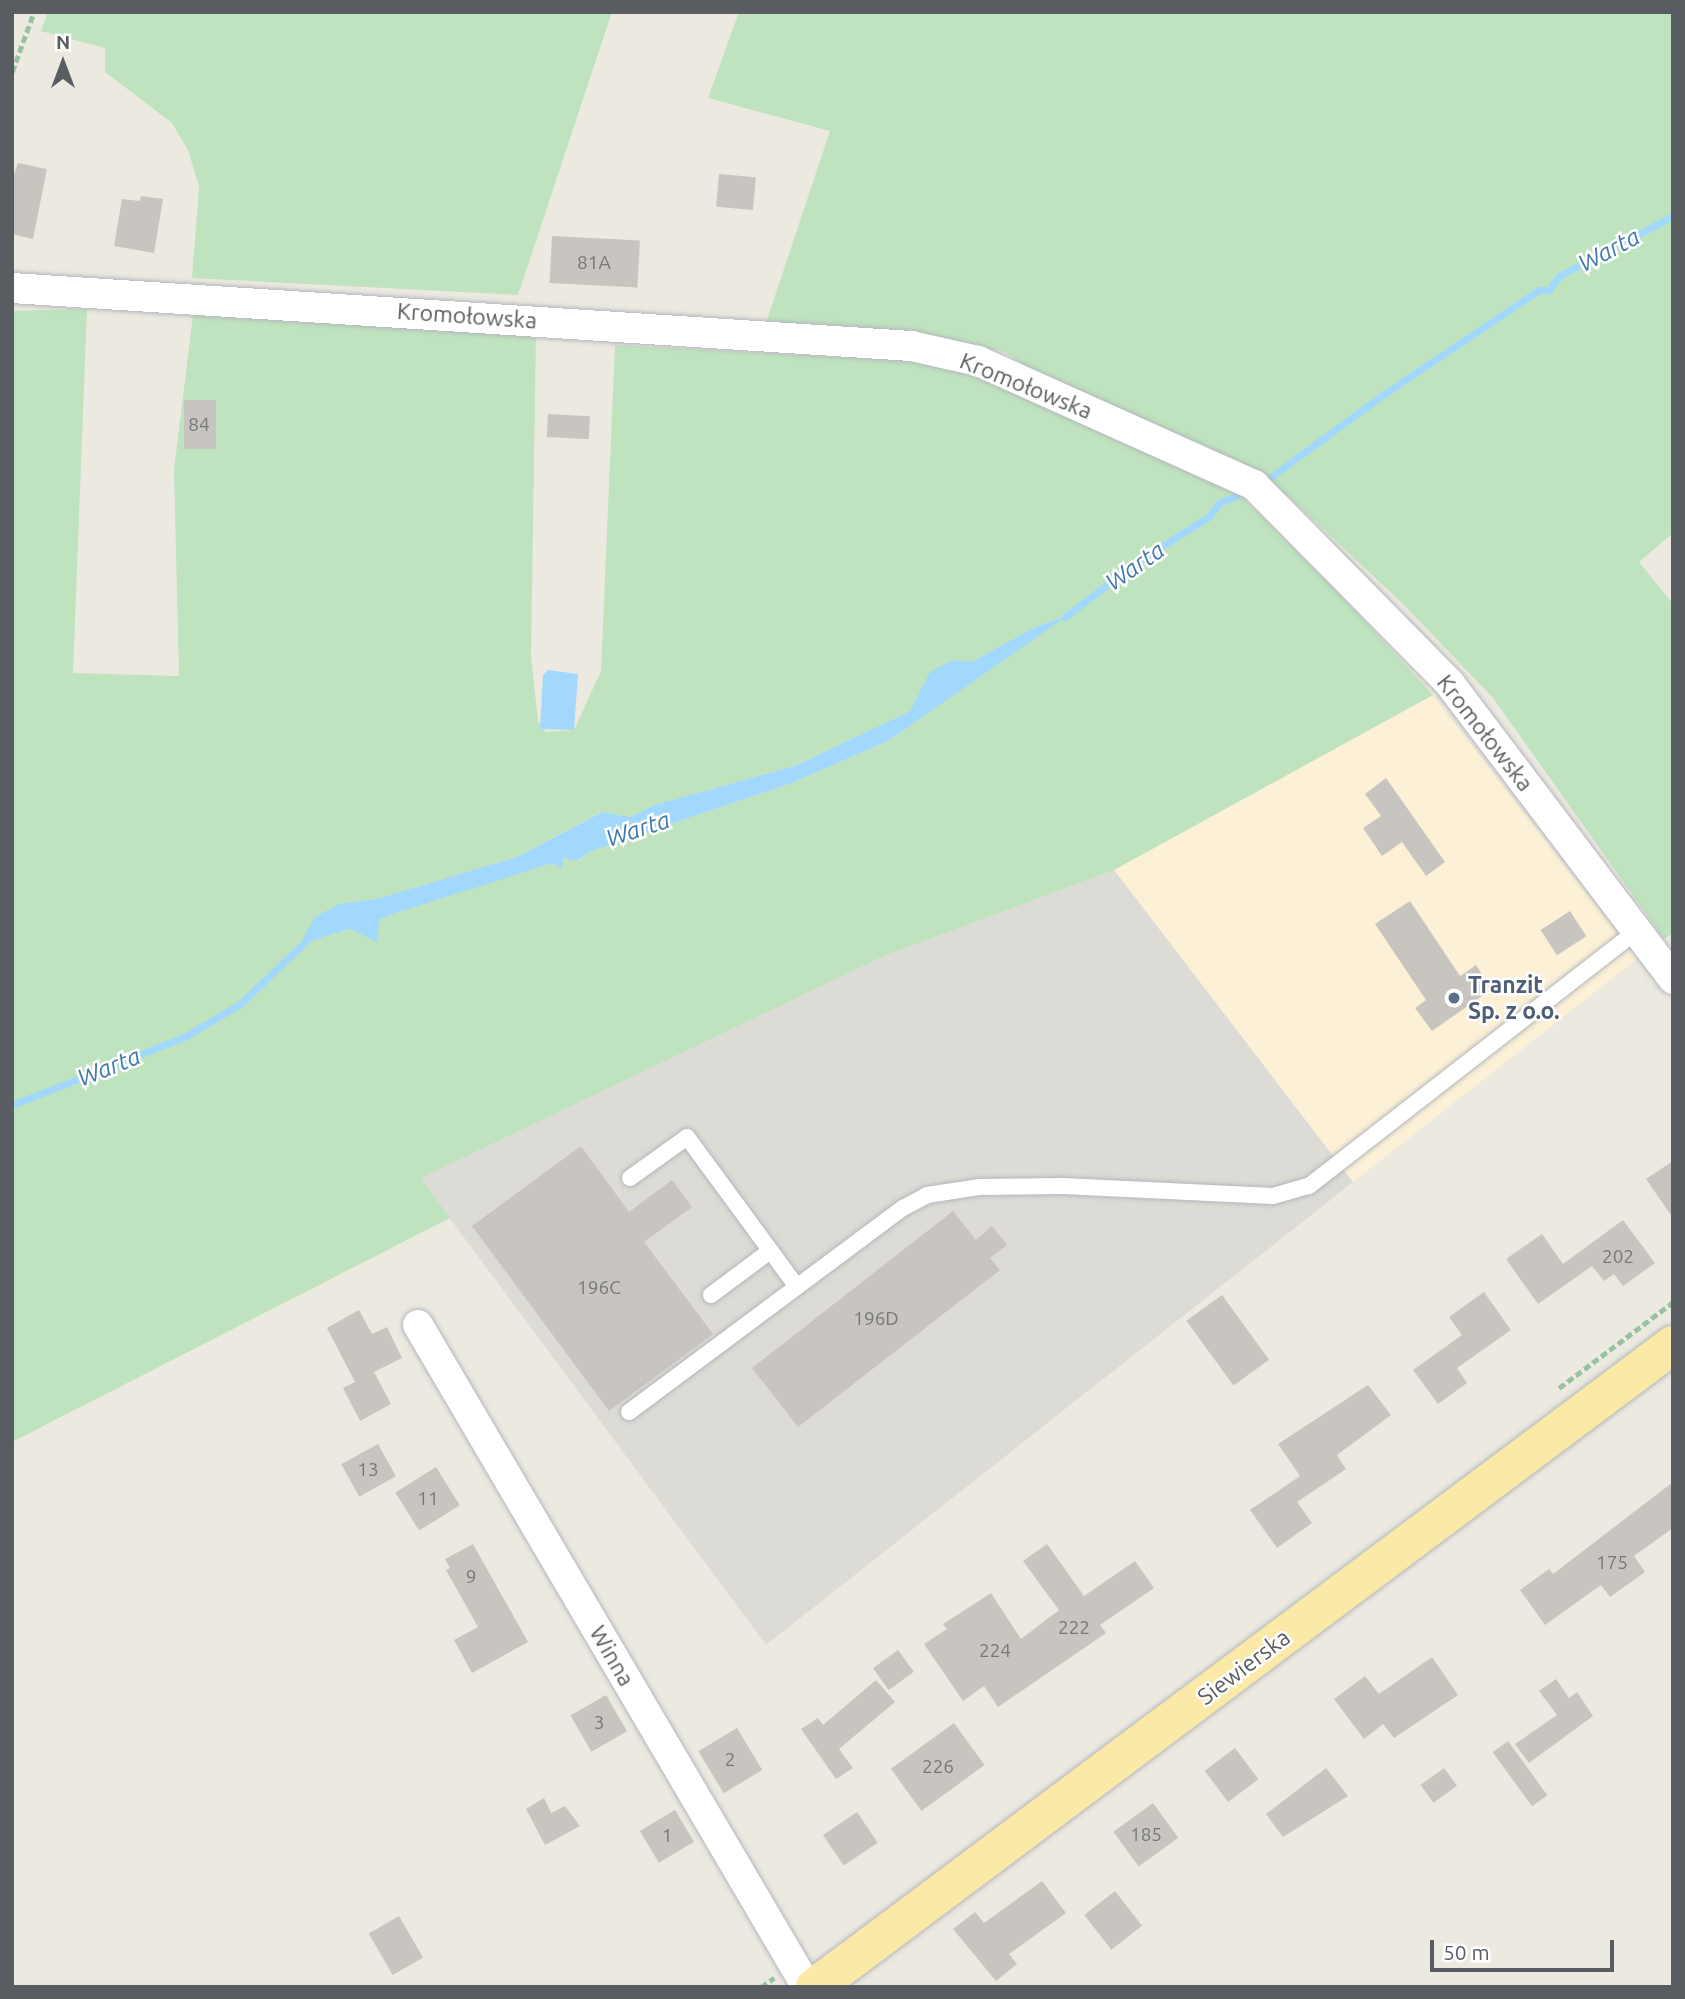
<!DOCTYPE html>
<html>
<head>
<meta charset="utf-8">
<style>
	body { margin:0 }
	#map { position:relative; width:1685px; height:1999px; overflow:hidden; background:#ece9e1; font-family:Ubuntu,sans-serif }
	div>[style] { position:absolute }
	.commercial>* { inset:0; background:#fcf1d6 }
	.industrial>* { inset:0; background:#dddbd5 }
	.green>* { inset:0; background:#bfe3be }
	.water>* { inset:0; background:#a2d8fb }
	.stream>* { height:7px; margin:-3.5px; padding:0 3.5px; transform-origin:3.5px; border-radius:3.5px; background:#a2d8fb }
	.building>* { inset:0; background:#c8c5c0; transform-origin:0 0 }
	.path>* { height:4.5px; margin-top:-2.25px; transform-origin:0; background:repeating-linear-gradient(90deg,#98c3a2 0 7px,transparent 0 10.5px) }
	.roads { filter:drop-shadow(0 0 2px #b3b7bb) drop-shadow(0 0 2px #b3b7bb) }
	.lane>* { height:16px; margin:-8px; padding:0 8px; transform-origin:8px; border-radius:8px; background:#fff }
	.street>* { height:30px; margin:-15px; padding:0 15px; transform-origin:15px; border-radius:15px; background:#fff }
	.primary>* { height:38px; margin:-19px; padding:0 19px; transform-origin:19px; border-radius:19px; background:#fbe9a7 }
	.dots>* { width:19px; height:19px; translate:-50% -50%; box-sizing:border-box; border:4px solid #fff; border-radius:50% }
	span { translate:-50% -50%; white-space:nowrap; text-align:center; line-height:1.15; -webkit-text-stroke:5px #fff; paint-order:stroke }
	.number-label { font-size:19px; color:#757779 }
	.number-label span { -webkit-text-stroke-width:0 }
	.street-label { font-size:23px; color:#595d61 }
	.service-label { font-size:23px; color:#4e5e75; font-weight:700 }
	.left { translate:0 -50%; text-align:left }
	.water-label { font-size:24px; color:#4179ab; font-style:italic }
	.frame { position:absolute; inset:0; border:14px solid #595d61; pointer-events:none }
	.north { position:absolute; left:28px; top:28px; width:70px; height:70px; -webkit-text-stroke:5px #fff; paint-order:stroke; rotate:0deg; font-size:19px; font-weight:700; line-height:28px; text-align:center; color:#595d61 }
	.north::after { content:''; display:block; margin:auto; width:24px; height:32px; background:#595d61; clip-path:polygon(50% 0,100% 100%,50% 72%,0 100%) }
	.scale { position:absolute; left:1430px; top:1940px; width:184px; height:32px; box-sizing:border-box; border:4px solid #595d61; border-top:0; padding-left:9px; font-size:21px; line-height:24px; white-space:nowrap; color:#595d61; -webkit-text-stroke:5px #fff; paint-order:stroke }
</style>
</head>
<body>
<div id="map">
	<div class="commercial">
		<div style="clip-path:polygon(1433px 695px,1637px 959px,1353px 1182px,1114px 870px)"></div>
	</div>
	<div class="industrial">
		<div style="clip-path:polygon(1114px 870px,1353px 1182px,766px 1645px,420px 1178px,884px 956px)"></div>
	</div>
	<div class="green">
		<div style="clip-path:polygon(48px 12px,612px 12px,518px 295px,192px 278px,199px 187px,188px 150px,172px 123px,105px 72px,105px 48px,41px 31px)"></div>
		<div style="clip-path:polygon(739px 12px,1673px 12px,1673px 533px,1639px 562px,1673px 604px,1673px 933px,1664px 939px,1493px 698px,1403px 604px,1288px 496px,1248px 471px,1057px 385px,1004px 352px,975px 345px,764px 329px,830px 131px,708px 98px)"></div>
		<div style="clip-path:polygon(evenodd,87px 309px,73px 673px,179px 676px,174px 470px,193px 315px,536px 334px,531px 656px,538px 721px,546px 732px,574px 730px,601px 671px,615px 345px,914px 361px,973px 374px,1232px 487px,1338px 592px,1433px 695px,1114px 870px,884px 956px,421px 1178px,450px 1218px,12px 1442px,12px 311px,87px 309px,1067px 615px,888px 741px,792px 783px,591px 851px,578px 861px,562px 858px,396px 913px,379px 920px,376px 941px,350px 929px,302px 943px,339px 904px,380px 898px,517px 857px,601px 812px,631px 817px,654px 805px,795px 766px,910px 711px,930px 673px,950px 661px,973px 661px,1033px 628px,1067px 615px)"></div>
	</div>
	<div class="water">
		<div style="clip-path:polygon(1070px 614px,888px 741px,792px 783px,591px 851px,577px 861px,563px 858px,562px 869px,552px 863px,396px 913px,379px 920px,377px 942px,350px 929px,300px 944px,315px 917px,339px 904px,380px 898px,517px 857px,602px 812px,631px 817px,654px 805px,795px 766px,910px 711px,930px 672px,950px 661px,973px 661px,1033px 628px)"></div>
		<div style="clip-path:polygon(548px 670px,578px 674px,574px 730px,540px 729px,543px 675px)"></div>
	</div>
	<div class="stream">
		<div style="left:1272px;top:476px;width:139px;rotate:-36.2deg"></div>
		<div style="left:1384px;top:394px;width:187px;rotate:-33.9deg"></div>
		<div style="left:1539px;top:290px;width:10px"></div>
		<div style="left:1549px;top:290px;width:17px;rotate:-54deg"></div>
		<div style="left:1559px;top:276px;width:129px;rotate:-27.8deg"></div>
		<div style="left:1065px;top:617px;width:88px;rotate:-37.6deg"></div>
		<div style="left:1135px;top:563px;width:86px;rotate:-32.2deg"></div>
		<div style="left:1208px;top:517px;width:19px;rotate:-51deg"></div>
		<div style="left:1220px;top:502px;width:18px;rotate:-19deg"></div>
		<div style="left:12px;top:1105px;width:187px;rotate:-21.6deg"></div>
		<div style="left:186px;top:1036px;width:63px;rotate:-30.7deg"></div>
		<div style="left:240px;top:1004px;width:98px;rotate:-43.8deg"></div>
	</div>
	<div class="building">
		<div style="clip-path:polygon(18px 163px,47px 169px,33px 239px,12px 234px,12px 180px)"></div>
		<div style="left:719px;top:174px;width:37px;height:33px;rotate:5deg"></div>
		<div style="clip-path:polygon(141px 196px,163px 199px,154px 253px,114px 246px,122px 199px,140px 201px)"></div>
		<div style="left:552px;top:236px;width:88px;height:47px;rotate:3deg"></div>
		<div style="left:184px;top:400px;width:32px;height:49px"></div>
		<div style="left:548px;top:414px;width:42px;height:23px;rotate:3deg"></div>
		<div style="clip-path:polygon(1386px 778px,1445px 862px,1426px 876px,1402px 842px,1382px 856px,1363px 828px,1381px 816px,1365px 794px)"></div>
		<div style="clip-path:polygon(1410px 901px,1460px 976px,1476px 965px,1492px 989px,1432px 1031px,1415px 1008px,1426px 1000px,1375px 924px)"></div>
		<div style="left:1570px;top:911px;width:30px;height:35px;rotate:57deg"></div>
		<div style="clip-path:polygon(581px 1146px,629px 1212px,672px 1180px,692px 1207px,644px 1242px,713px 1334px,609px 1411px,472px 1226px)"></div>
		<div style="clip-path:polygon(1673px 1161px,1673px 1218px,1646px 1179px)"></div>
		<div style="clip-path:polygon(953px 1211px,976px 1240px,992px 1226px,1007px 1245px,990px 1258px,1000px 1270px,798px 1427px,752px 1368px)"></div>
		<div style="clip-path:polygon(1623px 1220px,1655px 1263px,1623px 1286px,1614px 1274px,1604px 1281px,1592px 1266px,1538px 1304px,1506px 1259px,1542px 1234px,1563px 1264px)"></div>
		<div style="clip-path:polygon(1484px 1292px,1511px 1330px,1457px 1368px,1467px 1383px,1438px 1404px,1413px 1370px,1462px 1335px,1449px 1317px)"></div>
		<div style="left:1222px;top:1295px;width:80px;height:44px;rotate:54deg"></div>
		<div style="clip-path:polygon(359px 1310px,372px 1334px,387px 1327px,402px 1358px,374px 1372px,391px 1404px,360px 1421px,343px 1388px,355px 1382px,327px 1328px)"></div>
		<div style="clip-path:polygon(1368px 1385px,1391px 1415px,1337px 1455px,1346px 1469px,1297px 1502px,1312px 1523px,1277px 1548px,1250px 1510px,1300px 1476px,1278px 1444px)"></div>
		<div style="left:378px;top:1444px;width:37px;height:42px;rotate:61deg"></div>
		<div style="left:436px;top:1467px;width:45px;height:48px;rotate:58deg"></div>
		<div style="clip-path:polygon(1673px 1482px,1673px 1528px,1634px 1556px,1645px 1572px,1610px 1597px,1601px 1585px,1545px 1625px,1520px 1590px,1549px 1569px,1553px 1574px)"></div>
		<div style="clip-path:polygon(473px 1544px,528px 1642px,472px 1673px,454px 1640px,478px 1627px,446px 1570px,450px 1568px,445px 1559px)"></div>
		<div style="clip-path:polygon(1047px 1544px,1084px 1596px,1135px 1561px,1154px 1588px,1100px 1625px,1106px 1633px,998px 1707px,984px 1686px,963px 1701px,924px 1644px,947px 1629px,943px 1624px,991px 1593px,1021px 1639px,1059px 1610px,1023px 1561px)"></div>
		<div style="left:898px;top:1650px;width:27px;height:31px;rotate:54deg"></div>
		<div style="clip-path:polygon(1432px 1657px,1458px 1695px,1394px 1738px,1383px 1724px,1364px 1739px,1334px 1699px,1365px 1676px,1379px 1694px)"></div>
		<div style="clip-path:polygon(1556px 1679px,1569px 1698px,1577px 1692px,1593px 1716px,1529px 1763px,1515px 1744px,1557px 1715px,1539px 1691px)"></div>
		<div style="clip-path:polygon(876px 1680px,895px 1702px,839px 1749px,853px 1768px,836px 1779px,801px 1729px,818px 1718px,823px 1725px)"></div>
		<div style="left:606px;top:1695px;width:42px;height:41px;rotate:60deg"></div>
		<div style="left:954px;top:1723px;width:52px;height:78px;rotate:54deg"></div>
		<div style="left:737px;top:1728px;width:49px;height:45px;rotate:59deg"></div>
		<div style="left:1508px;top:1741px;width:67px;height:19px;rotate:54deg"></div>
		<div style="left:1235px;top:1748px;width:39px;height:38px;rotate:53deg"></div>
		<div style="clip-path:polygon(1326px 1768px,1348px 1796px,1283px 1837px,1266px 1814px)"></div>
		<div style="left:1444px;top:1768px;width:22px;height:29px;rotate:54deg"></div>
		<div style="clip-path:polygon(544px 1798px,551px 1813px,565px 1806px,580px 1826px,545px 1845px,526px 1809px)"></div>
		<div style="left:1153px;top:1803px;width:43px;height:49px;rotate:54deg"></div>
		<div style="left:675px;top:1810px;width:37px;height:41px;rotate:59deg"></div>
		<div style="left:857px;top:1812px;width:37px;height:41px;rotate:56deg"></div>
		<div style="clip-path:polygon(1042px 1881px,1066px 1913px,1009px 1954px,1017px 1964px,996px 1981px,953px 1929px,975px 1912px,984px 1923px)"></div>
		<div style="left:1115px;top:1891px;width:44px;height:39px;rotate:52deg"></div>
		<div style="left:399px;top:1916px;width:48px;height:35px;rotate:60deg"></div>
	</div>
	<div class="path">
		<div style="left:12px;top:72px;width:64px;rotate:-69.9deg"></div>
		<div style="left:1559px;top:1388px;width:143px;rotate:-37deg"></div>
		<div style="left:761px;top:1987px;width:16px;rotate:-35deg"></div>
	</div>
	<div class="roads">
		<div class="lane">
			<div style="left:630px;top:1178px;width:70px;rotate:-35.7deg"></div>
			<div style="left:687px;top:1137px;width:186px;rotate:53.7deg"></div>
			<div style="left:711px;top:1295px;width:74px;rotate:-36.7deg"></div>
			<div style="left:629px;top:1412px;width:342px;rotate:-36.7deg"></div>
			<div style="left:903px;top:1208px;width:27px;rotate:-28deg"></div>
			<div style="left:927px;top:1195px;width:54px;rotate:-8.6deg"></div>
			<div style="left:980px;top:1187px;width:83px;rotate:-0.7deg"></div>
			<div style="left:1063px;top:1186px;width:210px;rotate:2.7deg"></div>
			<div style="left:1273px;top:1196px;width:37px;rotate:-16deg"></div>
			<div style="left:1309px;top:1186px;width:415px;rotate:-37.9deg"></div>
		</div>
		<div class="street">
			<div style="left:12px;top:288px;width:901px;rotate:3.69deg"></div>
			<div style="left:911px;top:346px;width:69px;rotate:12.6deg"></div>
			<div style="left:978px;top:361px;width:303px;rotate:24.2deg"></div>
			<div style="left:1254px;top:485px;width:279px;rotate:45.4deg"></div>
			<div style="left:1450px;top:684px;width:370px;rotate:52.9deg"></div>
			<div style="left:418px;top:1325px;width:768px;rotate:59.56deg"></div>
		</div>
		<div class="primary">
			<div style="left:815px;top:1987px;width:1072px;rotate:-36.81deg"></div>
		</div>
	</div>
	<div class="dots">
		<div style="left:1454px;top:998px;background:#5c6f8a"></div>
	</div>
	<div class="number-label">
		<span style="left:594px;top:263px">81A</span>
		<span style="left:199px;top:425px">84</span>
		<span style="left:1618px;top:1257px">202</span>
		<span style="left:599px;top:1288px">196C</span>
		<span style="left:876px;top:1319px">196D</span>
		<span style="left:368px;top:1470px">13</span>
		<span style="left:428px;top:1499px">11</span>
		<span style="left:1612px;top:1563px">175</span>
		<span style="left:471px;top:1577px">9</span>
		<span style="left:1074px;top:1628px">222</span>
		<span style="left:995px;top:1651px">224</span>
		<span style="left:599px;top:1723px">3</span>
		<span style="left:730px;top:1760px">2</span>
		<span style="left:938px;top:1767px">226</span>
		<span style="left:1146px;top:1835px">185</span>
		<span style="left:667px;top:1836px">1</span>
	</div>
	<div class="street-label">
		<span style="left:467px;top:316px;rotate:4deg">Kromołowska</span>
		<span style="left:1026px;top:386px;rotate:22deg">Kromołowska</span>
		<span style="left:1485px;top:733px;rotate:52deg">Kromołowska</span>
		<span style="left:612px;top:1656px;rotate:60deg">Winna</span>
		<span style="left:1244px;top:1667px;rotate:-37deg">Siewierska</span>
	</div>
	<div class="service-label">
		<span class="left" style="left:1468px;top:998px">Tranzit<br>Sp. z o.o.</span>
	</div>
	<div class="water-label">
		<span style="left:1609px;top:250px;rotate:-28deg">Warta</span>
		<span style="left:1135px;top:566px;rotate:-35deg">Warta</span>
		<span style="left:638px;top:829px;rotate:-18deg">Warta</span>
		<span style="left:109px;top:1067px;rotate:-22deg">Warta</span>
	</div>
	<div class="frame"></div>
	<div class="north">N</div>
	<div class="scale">50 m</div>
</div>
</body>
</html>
